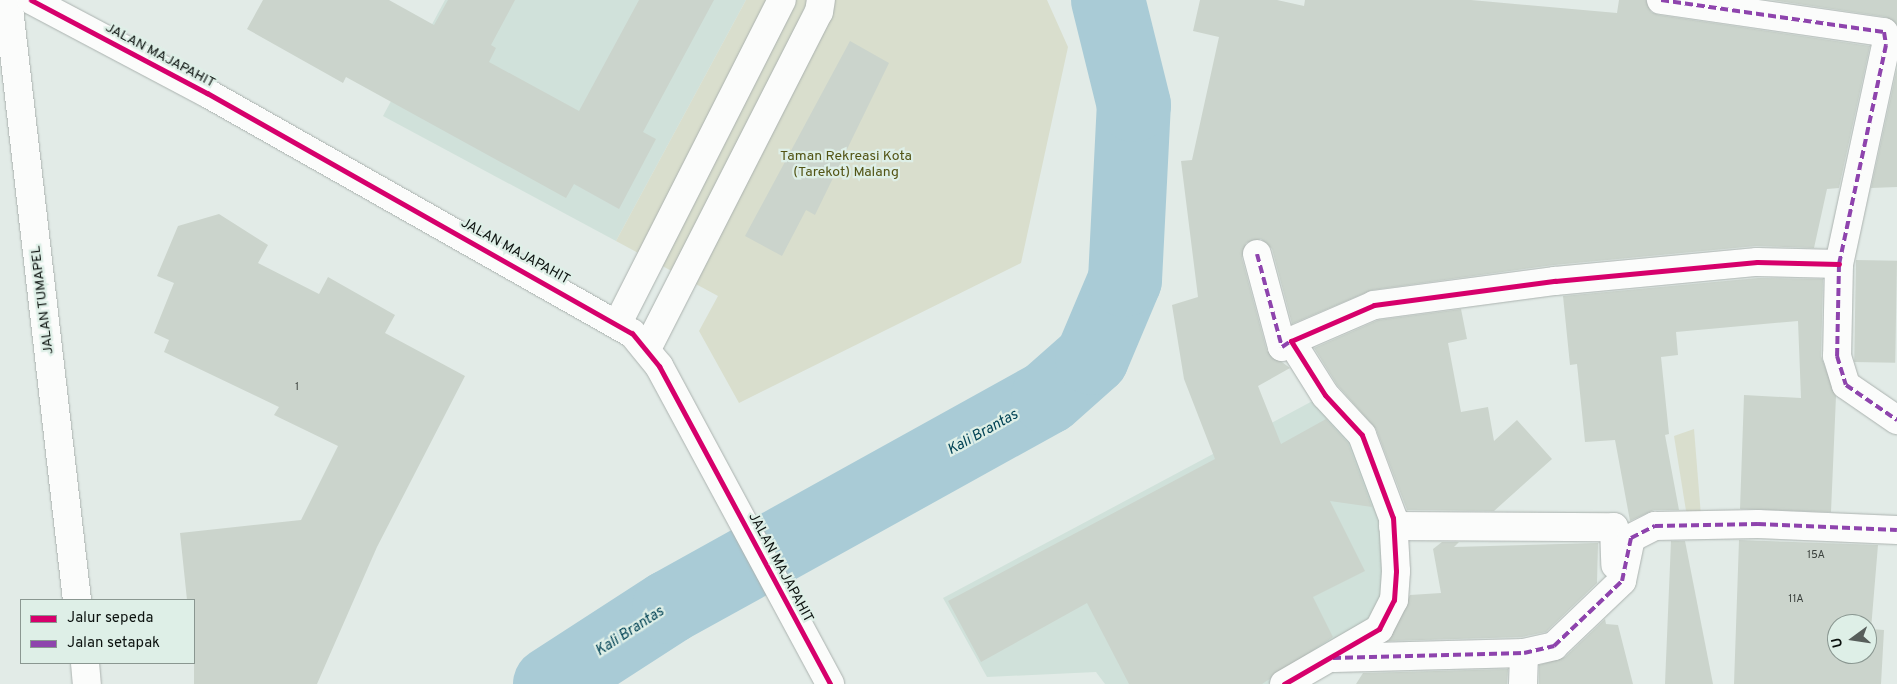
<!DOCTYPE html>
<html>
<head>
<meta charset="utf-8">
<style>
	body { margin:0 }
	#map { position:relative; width:1897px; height:684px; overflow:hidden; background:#e2ebe7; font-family:Overpass,sans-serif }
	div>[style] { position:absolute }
	.built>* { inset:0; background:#d0e1da }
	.green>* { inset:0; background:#d9decd }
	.river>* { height:74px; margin:-37px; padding:0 37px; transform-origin:37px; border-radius:37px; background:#a9cbd6 }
	.building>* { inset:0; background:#cbd4cc; transform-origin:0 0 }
	.roads { filter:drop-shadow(0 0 1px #abb2af) drop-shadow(0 0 1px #abb2af) }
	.minor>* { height:28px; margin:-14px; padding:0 14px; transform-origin:14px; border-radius:14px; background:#fbfcfb }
	.quiet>* { height:4px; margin-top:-2px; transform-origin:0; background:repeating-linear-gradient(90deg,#8e44ad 0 8px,transparent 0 12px) }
	.cycleway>* { height:5px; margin:-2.5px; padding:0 2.5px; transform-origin:2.5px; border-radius:2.5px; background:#d6006c }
	span { translate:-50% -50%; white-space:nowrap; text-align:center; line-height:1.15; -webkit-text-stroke:4.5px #deefe7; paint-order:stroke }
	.number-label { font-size:11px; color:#3c423e }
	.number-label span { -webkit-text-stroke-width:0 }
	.street-label { font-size:14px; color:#0c120f }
	.park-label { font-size:14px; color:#525414 }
	.water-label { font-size:15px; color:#004254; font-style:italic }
	.legend { position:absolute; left:20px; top:599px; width:175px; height:65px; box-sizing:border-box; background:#deefe7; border:1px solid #8a9791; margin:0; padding:6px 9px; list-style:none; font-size:15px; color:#0c120f }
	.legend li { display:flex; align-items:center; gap:10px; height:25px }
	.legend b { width:25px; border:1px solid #8a9791 }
	.north { position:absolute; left:1827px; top:614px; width:50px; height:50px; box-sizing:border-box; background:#deefe7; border:1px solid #8a9791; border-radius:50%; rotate:256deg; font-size:14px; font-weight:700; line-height:20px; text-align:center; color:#0c120f }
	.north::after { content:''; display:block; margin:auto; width:18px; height:22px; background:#575e5b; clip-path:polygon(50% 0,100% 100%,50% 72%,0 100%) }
</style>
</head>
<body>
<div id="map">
	<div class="built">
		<div style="clip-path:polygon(445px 0,746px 0,616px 241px,383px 116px)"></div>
		<div style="clip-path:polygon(1320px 397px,1344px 420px,1382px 500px,1385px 603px,1350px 642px,1268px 684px,1105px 684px,1096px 672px,987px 677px,943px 598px)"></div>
	</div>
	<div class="green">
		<div style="clip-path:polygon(746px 0,1047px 0,1068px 47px,1021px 263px,739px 403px,699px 331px,718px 296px,616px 241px)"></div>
		<div style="clip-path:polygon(1694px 429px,1701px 516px,1687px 517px,1674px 436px)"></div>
	</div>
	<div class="river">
		<div style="left:550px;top:684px;width:142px;rotate:-32.9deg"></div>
		<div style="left:669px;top:607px;width:433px;rotate:-29deg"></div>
		<div style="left:1048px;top:397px;width:59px;rotate:-41.6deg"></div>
		<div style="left:1092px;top:358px;width:85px;rotate:-67.1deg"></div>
		<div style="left:1125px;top:280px;width:175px;rotate:-87.1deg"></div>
		<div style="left:1134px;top:105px;width:108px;rotate:-103.9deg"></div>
	</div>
	<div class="building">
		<div style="clip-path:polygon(263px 0,389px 0,434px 25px,448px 0,515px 0,491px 45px,496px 48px,489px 62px,579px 111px,639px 0,714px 0,643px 132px,656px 139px,619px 209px,574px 184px,566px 198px,346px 77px,343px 83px,247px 29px)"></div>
		<div style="clip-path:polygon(1200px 0,1277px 0,1304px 6px,1305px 0,1471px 0,1617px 13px,1619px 0,1646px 0,1651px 12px,1659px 15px,1870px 46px,1839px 188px,1827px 189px,1814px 248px,1756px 246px,1554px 265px,1372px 290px,1292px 324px,1272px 249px,1261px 239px,1246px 243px,1242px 258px,1267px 351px,1290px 368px,1258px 386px,1281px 444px,1326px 419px,1348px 443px,1372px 507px,1330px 501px,1365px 571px,1313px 597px,1333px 637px,1262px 684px,1129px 684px,1087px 603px,981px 662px,948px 601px,1215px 459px,1184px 379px,1172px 305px,1198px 297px,1181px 161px,1192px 160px,1219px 37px,1193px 31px)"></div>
		<div style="clip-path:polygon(1771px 0,1897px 0,1897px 25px,1886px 17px)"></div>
		<div style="clip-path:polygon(850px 41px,889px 63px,815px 215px,806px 210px,782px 256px,745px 236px)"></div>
		<div style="clip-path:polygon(1897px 68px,1897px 187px,1871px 188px)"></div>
		<div style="clip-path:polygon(219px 214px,268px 245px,258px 263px,319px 294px,328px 277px,395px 315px,385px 333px,465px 376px,377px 547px,317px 684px,194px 684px,194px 600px,187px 600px,180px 533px,301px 520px,338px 446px,274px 415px,279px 407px,164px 352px,169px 340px,154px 333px,174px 283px,157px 276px,178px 226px)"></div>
		<div style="left:1856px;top:260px;width:41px;height:102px;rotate:1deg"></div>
		<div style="clip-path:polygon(1758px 278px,1823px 279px,1821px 356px,1836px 396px,1831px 512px,1740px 509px,1744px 395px,1801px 398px,1798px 321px,1676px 332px,1678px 355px,1661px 357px,1669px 434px,1665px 435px,1679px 510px,1654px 510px,1630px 521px,1615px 440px,1585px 442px,1577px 364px,1570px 365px,1563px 296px)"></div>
		<div style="clip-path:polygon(1461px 309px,1467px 339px,1448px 343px,1461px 412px,1488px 407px,1494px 441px,1517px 420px,1552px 459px,1494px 511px,1407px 510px,1376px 429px,1337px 385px,1314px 348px,1378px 320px)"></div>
		<div style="clip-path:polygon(evenodd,1739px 540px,1878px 545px,1871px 629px,1884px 630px,1881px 684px,1734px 684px,1739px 540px,1837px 624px,1867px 624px,1867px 654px,1837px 654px,1837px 624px)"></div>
		<div style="clip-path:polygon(1671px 541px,1685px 541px,1713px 684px,1665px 684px)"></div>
		<div style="clip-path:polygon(1442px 542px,1459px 542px,1454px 547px,1598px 543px,1597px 583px,1546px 632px,1522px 637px,1388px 641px,1410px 595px,1441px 593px,1433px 549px)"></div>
		<div style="clip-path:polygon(1605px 619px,1606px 624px,1618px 625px,1633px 684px,1539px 684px,1539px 665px,1565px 657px)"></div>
		<div style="clip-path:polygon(1508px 669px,1507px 684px,1356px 684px,1363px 673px)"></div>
	</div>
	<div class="roads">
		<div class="minor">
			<div style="left:8px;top:0;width:604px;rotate:83.44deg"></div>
			<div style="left:31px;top:0;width:199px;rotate:27.9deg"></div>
			<div style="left:207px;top:93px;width:488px;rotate:29.5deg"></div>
			<div style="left:632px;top:333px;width:43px;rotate:50.7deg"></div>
			<div style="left:659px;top:366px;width:361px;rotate:61.7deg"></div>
			<div style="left:1661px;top:0;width:225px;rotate:8.2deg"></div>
			<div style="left:1884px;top:32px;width:13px;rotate:81deg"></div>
			<div style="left:1886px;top:45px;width:224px;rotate:102.1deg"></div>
			<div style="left:1839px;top:264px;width:92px;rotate:91.2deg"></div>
			<div style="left:1837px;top:356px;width:30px;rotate:73deg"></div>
			<div style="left:1846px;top:385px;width:62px;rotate:34.5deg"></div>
			<div style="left:1257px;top:254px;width:96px;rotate:75deg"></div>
			<div style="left:1282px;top:347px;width:11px;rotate:-34deg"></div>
			<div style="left:618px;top:323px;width:362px;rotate:-63.1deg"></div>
			<div style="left:647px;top:349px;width:378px;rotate:-63deg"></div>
			<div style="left:819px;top:12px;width:12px;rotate:-81deg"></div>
			<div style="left:1393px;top:526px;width:221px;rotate:0.3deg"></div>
			<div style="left:1614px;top:527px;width:38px;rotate:88deg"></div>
			<div style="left:1334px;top:658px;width:190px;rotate:-1.5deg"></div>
			<div style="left:1524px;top:653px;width:31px;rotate:-13deg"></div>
			<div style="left:1554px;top:646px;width:94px;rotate:-43.7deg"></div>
			<div style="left:1622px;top:581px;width:44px;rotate:-78.2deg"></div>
			<div style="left:1631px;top:538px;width:27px;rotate:-27deg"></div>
			<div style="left:1655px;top:526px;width:103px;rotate:-1.1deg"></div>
			<div style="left:1758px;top:524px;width:139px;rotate:2.5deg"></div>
			<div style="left:85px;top:663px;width:21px;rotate:85deg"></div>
			<div style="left:1284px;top:684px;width:110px;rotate:-30.1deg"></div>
			<div style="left:1379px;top:629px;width:33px;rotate:-63deg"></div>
			<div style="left:1394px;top:600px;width:29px;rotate:-86deg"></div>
			<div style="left:1396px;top:571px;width:53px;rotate:-93.2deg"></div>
			<div style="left:1393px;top:518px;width:89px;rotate:-110.5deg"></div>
			<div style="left:1362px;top:435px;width:54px;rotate:-132.8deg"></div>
			<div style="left:1325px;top:395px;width:64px;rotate:-122.2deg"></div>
			<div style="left:1291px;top:341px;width:90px;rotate:-23.4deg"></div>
			<div style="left:1374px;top:305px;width:183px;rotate:-7.6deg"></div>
			<div style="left:1555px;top:281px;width:203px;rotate:-5.4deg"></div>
			<div style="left:1757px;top:262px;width:82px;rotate:1.4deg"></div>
			<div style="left:1523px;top:684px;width:31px;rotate:-88deg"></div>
		</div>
	</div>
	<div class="quiet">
		<div style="left:1661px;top:0;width:225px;rotate:8.2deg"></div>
		<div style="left:1884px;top:32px;width:13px;rotate:81deg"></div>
		<div style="left:1886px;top:45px;width:224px;rotate:102.1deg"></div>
		<div style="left:1839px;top:264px;width:92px;rotate:91.2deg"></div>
		<div style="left:1837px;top:356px;width:30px;rotate:73deg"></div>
		<div style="left:1846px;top:385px;width:62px;rotate:34.5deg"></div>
		<div style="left:1257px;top:254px;width:96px;rotate:75deg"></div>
		<div style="left:1282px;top:347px;width:11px;rotate:-34deg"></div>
		<div style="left:1333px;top:658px;width:191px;rotate:-1.5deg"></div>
		<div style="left:1524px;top:653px;width:31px;rotate:-13deg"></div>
		<div style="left:1554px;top:646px;width:94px;rotate:-43.7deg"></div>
		<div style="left:1622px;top:581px;width:44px;rotate:-78.2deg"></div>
		<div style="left:1631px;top:538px;width:27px;rotate:-27deg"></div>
		<div style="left:1655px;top:526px;width:103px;rotate:-1.1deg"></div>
		<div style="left:1758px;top:524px;width:139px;rotate:2.5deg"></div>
	</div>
	<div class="cycleway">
		<div style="left:31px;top:0;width:199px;rotate:27.9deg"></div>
		<div style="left:207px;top:93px;width:488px;rotate:29.5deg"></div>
		<div style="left:632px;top:333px;width:43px;rotate:50.7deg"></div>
		<div style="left:659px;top:366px;width:361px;rotate:61.7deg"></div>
		<div style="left:1284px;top:684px;width:110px;rotate:-30.1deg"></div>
		<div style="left:1379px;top:629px;width:33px;rotate:-63deg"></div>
		<div style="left:1394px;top:600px;width:29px;rotate:-86deg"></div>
		<div style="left:1396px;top:571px;width:53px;rotate:-93.2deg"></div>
		<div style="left:1393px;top:518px;width:89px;rotate:-110.5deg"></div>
		<div style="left:1362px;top:435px;width:54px;rotate:-132.8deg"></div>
		<div style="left:1325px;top:395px;width:64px;rotate:-122.2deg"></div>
		<div style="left:1291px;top:341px;width:90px;rotate:-23.4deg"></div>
		<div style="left:1374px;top:305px;width:183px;rotate:-7.6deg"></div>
		<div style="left:1555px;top:281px;width:203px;rotate:-5.4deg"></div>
		<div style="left:1757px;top:262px;width:82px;rotate:1.4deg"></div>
	</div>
	<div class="number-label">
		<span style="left:297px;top:387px">1</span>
		<span style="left:1816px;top:555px">15A</span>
		<span style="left:1796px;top:599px">11A</span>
	</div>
	<div class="street-label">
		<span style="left:160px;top:56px;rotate:28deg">JALAN MAJAPAHIT</span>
		<span style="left:515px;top:252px;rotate:29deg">JALAN MAJAPAHIT</span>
		<span style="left:43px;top:300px;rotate:-97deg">JALAN TUMAPEL</span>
		<span style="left:780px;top:568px;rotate:62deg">JALAN MAJAPAHIT</span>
	</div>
	<div class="park-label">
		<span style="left:846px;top:165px">Taman Rekreasi Kota<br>(Tarekot) Malang</span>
	</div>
	<div class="water-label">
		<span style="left:983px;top:433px;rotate:-29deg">Kali Brantas</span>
		<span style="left:630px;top:632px;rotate:-33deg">Kali Brantas</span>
	</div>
	<ul class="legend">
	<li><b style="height:6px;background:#d6006c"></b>Jalur sepeda</li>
	<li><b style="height:6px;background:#8e44ad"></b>Jalan setapak</li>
	</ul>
	<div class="north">U</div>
</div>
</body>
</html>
